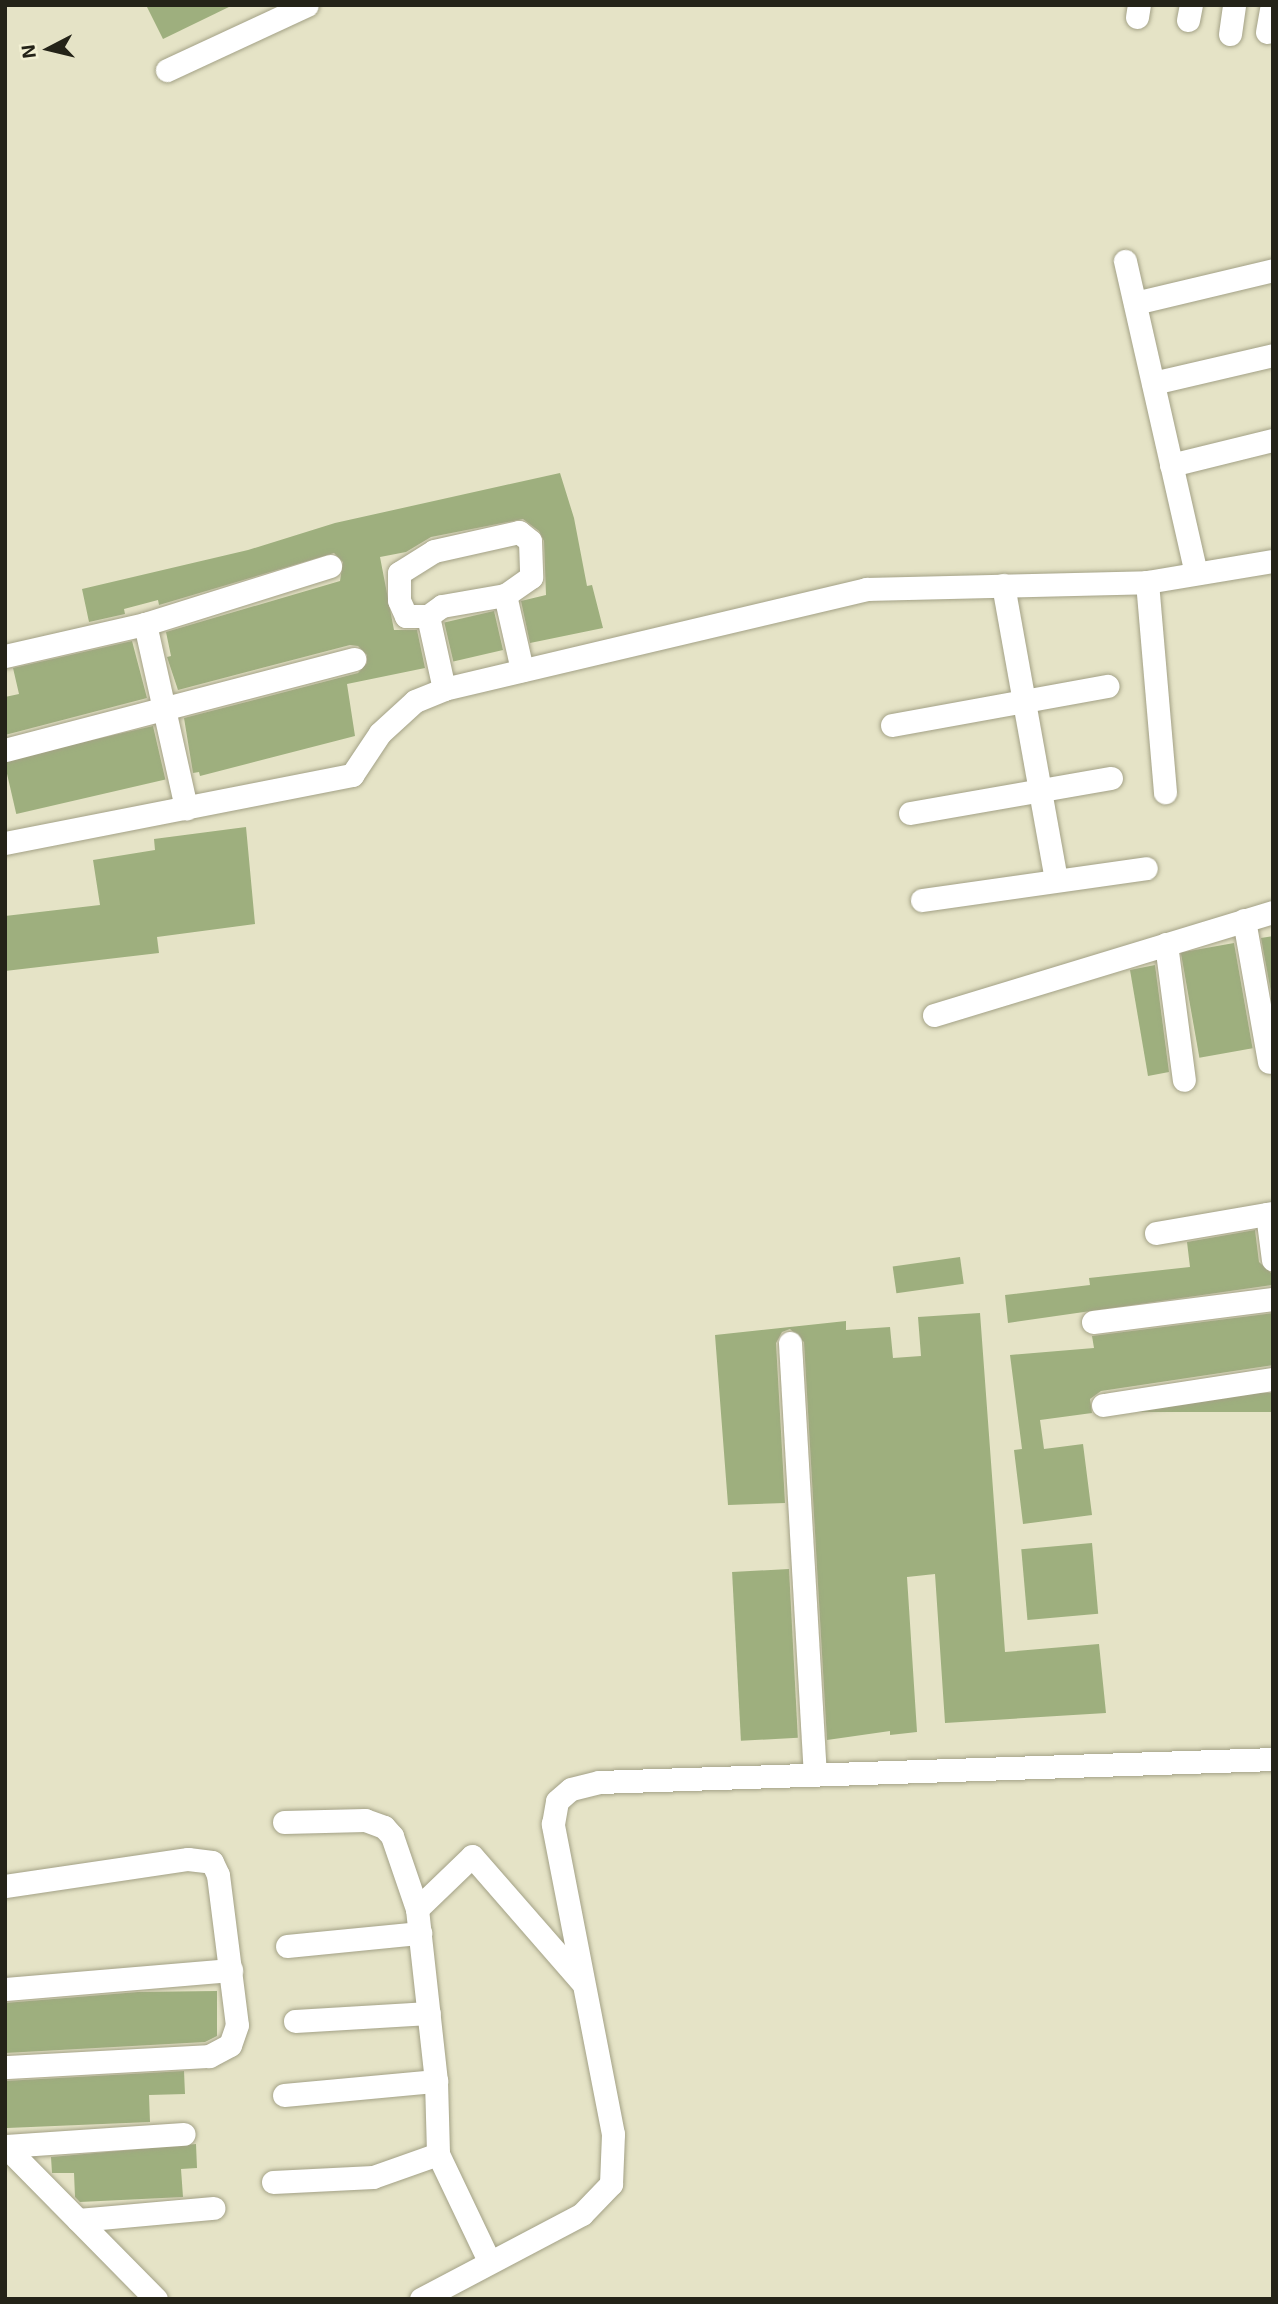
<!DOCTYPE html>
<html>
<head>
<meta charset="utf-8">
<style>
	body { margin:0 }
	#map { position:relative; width:1278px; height:2304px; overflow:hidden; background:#e5e3c6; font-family:"Exo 2",sans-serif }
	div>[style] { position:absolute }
	.building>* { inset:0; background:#9eaf7e; transform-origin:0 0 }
	.roads { filter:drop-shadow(0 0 2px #a3a186) drop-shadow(0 0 2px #a3a186) }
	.minor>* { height:23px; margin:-11.5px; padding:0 11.5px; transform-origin:11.5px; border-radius:11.5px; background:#fff }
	span { translate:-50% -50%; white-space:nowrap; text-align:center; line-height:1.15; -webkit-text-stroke:5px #f2f0d3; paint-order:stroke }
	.frame { position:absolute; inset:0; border:7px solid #242318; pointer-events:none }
	.north { position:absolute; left:14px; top:14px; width:70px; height:70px; -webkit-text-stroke:5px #f2f0d3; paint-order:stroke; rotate:263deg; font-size:19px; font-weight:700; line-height:28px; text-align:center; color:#242318 }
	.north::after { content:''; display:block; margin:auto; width:24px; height:32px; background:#242318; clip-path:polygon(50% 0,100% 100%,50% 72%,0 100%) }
</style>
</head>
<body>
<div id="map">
	<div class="building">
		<div style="clip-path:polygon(146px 5px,233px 5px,163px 39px)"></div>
		<div style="clip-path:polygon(560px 473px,574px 518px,587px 586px,592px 585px,603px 628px,530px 643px,521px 601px,546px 595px,544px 541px,539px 531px,523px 519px,431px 537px,406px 552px,380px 557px,394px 630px,417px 630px,425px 668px,347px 684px,355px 736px,200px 776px,199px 772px,193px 773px,184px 718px,358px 673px,367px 663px,367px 655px,358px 646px,350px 645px,178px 690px,167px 657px,171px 656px,166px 632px,340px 581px,343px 562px,334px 553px,159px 605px,158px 600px,124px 609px,125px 614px,89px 622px,82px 589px,248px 550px,335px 523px)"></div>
		<div style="left:494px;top:611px;width:40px;height:51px;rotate:77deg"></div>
		<div style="clip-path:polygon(132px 641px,147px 698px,5px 735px,5px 697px,19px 694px,13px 668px)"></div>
		<div style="left:153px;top:726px;width:55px;height:153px;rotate:77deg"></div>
		<div style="clip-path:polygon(246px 827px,255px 924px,157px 937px,159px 953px,5px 971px,5px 916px,100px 905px,93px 860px,155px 850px,154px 839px)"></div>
		<div style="clip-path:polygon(1273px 936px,1273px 1003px,1261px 938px)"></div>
		<div style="left:1234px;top:943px;width:107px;height:54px;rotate:80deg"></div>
		<div style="clip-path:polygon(1155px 965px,1169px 1072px,1148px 1076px,1130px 970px)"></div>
		<div style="clip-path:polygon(1255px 1230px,1259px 1262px,1271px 1273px,1272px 1285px,1008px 1323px,1005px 1295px,1090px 1285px,1089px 1278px,1190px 1267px,1187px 1242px)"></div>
		<div style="left:960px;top:1257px;width:27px;height:68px;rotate:82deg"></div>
		<div style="clip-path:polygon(980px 1313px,1005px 1652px,1099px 1644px,1106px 1713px,945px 1723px,935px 1574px,907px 1577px,917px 1732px,890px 1735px,890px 1731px,827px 1740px,804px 1342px,790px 1329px,782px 1332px,776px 1343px,785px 1503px,728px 1505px,715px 1335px,846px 1321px,846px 1330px,890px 1327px,893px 1358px,921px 1356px,918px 1317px)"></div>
		<div style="clip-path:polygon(1273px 1313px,1273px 1365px,1101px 1391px,1090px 1399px,1092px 1413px,1040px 1420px,1044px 1449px,1083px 1444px,1092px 1515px,1023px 1524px,1014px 1450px,1022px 1449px,1010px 1355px,1094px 1348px,1092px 1336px)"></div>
		<div style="left:1273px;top:1393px;width:19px;height:169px;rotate:90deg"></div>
		<div style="left:1092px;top:1543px;width:71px;height:71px;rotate:85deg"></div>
		<div style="left:789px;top:1569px;width:169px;height:57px;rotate:87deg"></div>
		<div style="clip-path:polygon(217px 1991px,217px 2036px,205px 2042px,5px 2053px,5px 2003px,138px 1992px)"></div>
		<div style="clip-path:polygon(184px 2071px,185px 2094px,149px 2095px,150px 2122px,7px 2128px,5px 2081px)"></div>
		<div style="clip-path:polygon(196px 2144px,197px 2168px,181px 2169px,183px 2197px,80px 2202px,75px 2197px,74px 2173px,52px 2173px,51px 2157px)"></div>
	</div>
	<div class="roads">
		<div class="minor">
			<div style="left:1137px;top:17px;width:12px;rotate:-81deg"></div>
			<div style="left:1188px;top:20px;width:15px;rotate:-79deg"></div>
			<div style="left:1267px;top:32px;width:27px;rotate:-80deg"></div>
			<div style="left:1230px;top:34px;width:29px;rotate:-82deg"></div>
			<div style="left:167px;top:70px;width:154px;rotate:-24.9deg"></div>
			<div style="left:1125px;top:261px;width:320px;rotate:77.2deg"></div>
			<div style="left:1135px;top:303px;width:142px;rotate:-13.4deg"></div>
			<div style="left:1153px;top:383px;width:123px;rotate:-13.1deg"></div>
			<div style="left:1171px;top:465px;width:105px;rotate:-13.8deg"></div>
			<div style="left:1147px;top:582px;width:211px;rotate:85.1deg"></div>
			<div style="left:1003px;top:585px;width:299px;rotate:79.8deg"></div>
			<div style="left:428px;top:616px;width:22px;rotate:180deg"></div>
			<div style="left:406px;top:616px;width:17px;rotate:-114deg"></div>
			<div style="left:399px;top:600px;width:27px;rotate:-90deg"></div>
			<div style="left:399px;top:573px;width:41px;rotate:-32.2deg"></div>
			<div style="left:434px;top:551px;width:87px;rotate:-12.6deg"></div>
			<div style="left:519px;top:532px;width:14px;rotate:39deg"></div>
			<div style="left:530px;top:541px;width:36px;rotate:88deg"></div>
			<div style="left:531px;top:577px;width:32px;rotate:145deg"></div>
			<div style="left:145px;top:624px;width:189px;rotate:77.4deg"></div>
			<div style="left:5px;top:656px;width:144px;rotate:-12.9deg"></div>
			<div style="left:145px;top:624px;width:194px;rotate:-17.4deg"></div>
			<div style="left:444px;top:689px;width:75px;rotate:-102.4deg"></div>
			<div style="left:428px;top:616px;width:17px;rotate:-36deg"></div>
			<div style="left:442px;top:606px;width:64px;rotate:-9.9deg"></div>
			<div style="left:505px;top:595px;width:77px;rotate:77.2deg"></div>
			<div style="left:892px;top:725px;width:219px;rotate:-10.3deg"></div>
			<div style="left:5px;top:750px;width:361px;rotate:-14.6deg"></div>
			<div style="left:910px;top:813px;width:204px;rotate:-9.9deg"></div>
			<div style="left:5px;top:843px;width:354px;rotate:-11.1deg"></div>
			<div style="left:352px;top:775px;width:50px;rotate:-56.3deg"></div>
			<div style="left:380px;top:733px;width:47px;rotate:-42.4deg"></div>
			<div style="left:415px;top:701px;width:31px;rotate:-22deg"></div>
			<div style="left:444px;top:689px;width:434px;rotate:-13.3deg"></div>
			<div style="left:866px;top:589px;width:281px;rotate:-1.4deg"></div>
			<div style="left:1147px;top:582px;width:128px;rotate:-9.5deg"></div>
			<div style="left:922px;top:900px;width:226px;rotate:-8.1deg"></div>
			<div style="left:1244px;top:920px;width:144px;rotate:80deg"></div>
			<div style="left:1166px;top:944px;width:137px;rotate:82.5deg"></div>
			<div style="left:934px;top:1015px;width:354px;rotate:-16.9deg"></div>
			<div style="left:1267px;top:1214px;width:46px;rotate:82.6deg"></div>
			<div style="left:1156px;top:1233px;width:119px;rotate:-9.7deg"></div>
			<div style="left:1093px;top:1322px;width:181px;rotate:-7.3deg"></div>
			<div style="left:790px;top:1343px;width:432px;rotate:86.7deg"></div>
			<div style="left:1103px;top:1405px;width:172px;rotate:-8.7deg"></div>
			<div style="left:284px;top:1822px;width:81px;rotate:-1.4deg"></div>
			<div style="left:365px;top:1820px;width:20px;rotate:20deg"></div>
			<div style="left:384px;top:1827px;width:12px;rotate:48deg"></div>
			<div style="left:392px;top:1836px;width:77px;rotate:71.1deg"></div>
			<div style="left:417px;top:1909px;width:173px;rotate:83.7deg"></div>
			<div style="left:436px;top:2081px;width:73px;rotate:88.4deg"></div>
			<div style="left:438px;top:2154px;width:119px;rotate:64.5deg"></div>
			<div style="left:5px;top:1886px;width:185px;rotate:-8.4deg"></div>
			<div style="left:188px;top:1859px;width:24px;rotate:7deg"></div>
			<div style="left:212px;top:1862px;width:14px;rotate:65deg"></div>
			<div style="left:218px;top:1875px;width:151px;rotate:82.8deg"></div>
			<div style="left:237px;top:2025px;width:21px;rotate:109deg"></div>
			<div style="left:230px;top:2045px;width:24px;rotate:152deg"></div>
			<div style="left:209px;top:2056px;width:204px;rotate:176.9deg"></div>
			<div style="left:417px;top:1909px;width:76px;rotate:-43.9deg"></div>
			<div style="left:472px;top:1856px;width:166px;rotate:48.9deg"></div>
			<div style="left:287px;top:1946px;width:134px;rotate:-5.6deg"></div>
			<div style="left:5px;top:1989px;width:227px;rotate:-4.8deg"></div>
			<div style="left:295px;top:2021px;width:134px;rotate:-3.4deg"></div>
			<div style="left:284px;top:2095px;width:153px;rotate:-5.3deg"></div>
			<div style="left:5px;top:2146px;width:215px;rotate:45.4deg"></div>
			<div style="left:6px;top:2146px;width:178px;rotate:-3.9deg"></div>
			<div style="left:273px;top:2182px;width:100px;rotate:-2.9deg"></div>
			<div style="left:373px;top:2177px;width:69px;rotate:-19.5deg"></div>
			<div style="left:78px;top:2220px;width:136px;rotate:-5.1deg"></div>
			<div style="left:421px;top:2299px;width:182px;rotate:-27.8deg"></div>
			<div style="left:582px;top:2214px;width:42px;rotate:-46deg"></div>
			<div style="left:611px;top:2184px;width:50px;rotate:-87.7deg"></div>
			<div style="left:613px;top:2134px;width:316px;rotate:-101deg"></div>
			<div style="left:553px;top:1824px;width:23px;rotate:-80deg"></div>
			<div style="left:557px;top:1801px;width:18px;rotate:-41deg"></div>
			<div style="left:571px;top:1789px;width:29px;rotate:-14deg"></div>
			<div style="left:599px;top:1782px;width:674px;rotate:-1.95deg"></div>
		</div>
	</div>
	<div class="frame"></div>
	<div class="north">N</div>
</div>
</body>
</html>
